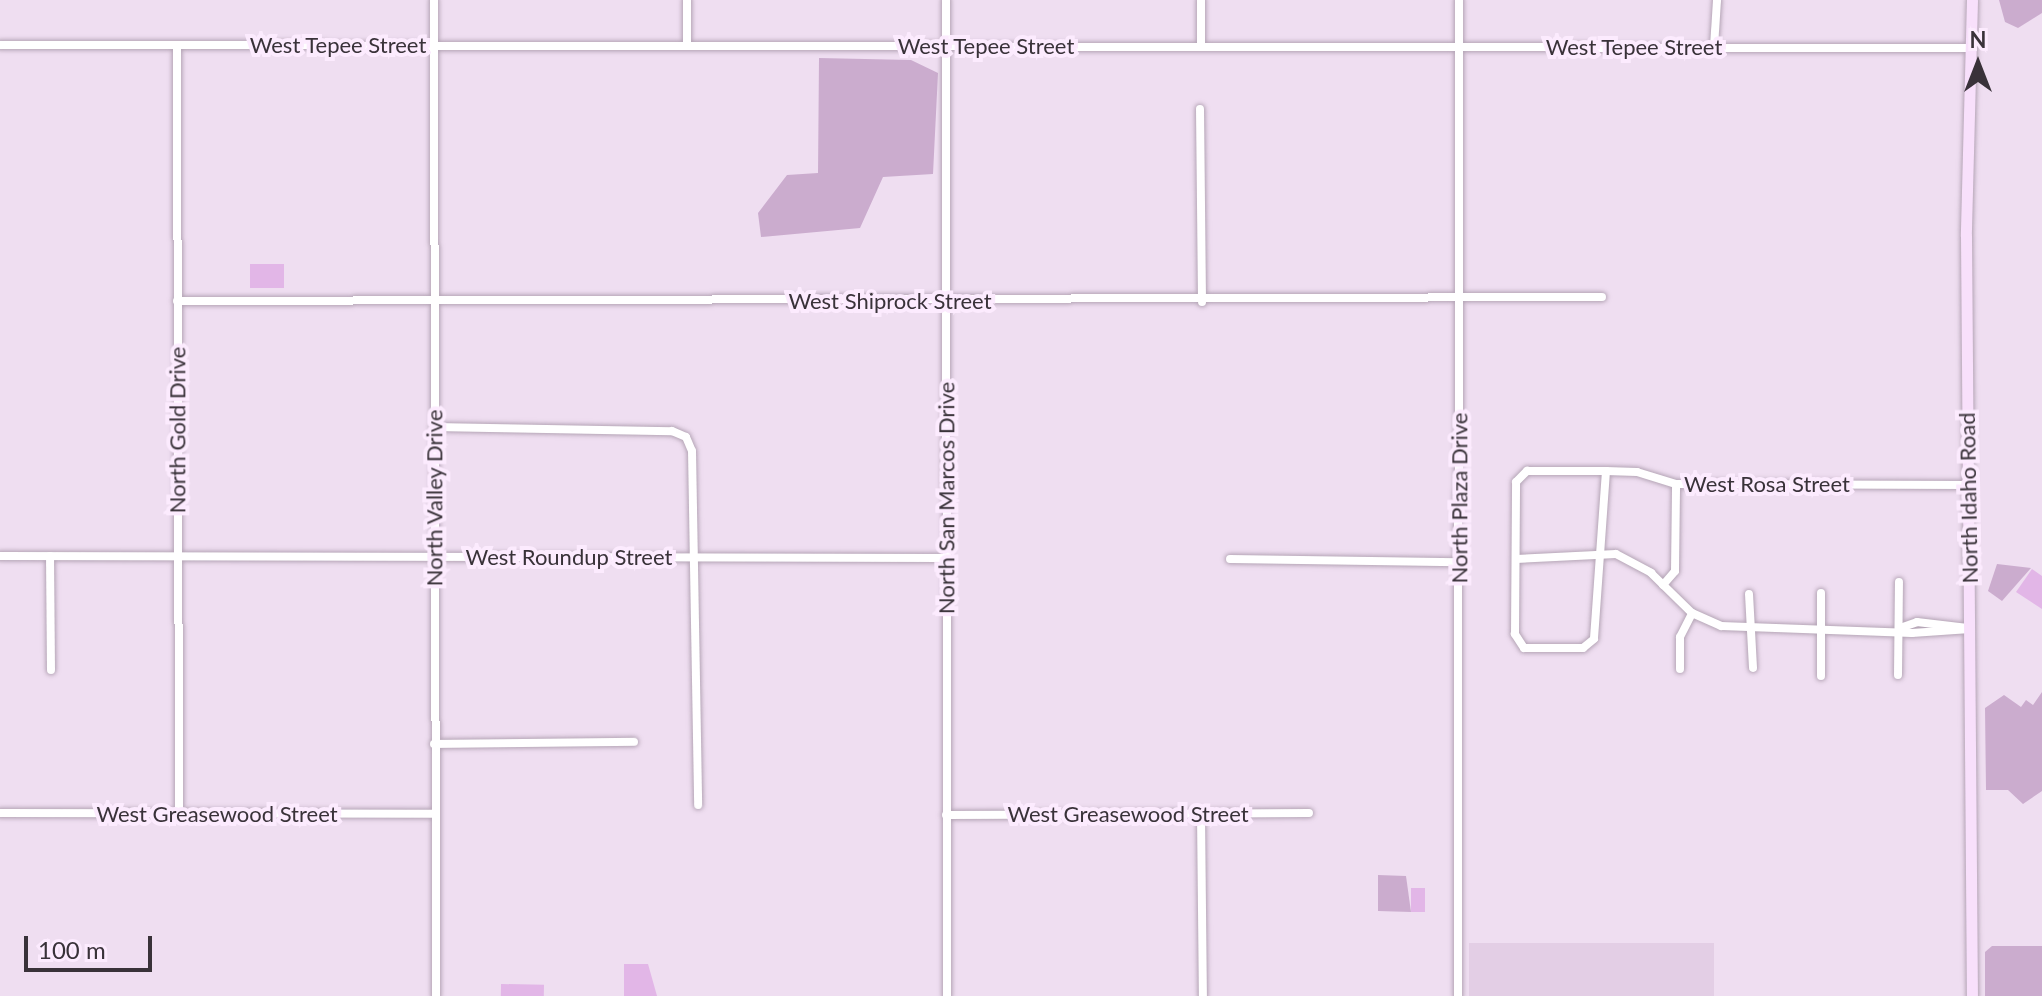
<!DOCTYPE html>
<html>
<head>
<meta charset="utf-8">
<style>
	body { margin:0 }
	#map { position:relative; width:2042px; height:996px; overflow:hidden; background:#efdef1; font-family:Lato,sans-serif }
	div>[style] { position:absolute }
	.built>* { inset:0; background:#e3cee5; transform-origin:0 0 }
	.green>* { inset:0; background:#cbacce }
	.building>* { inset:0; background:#e2b6e7; transform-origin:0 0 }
	.roads { filter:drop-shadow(0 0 2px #b5a5b6) drop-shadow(0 0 2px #b5a5b6) }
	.street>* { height:8px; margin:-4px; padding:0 4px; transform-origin:4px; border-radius:4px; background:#fff }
	.secondary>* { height:11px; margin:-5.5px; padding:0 5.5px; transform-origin:5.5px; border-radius:5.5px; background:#f8e0fb }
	span { translate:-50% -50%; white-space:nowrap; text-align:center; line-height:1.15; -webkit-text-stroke:8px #fcebfe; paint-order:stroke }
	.street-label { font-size:22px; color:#393239 }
	.north { position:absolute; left:1938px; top:24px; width:80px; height:80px; -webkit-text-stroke:6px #fcebfe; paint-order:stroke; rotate:0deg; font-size:22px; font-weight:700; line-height:32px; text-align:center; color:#393239 }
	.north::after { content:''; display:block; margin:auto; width:28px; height:36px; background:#393239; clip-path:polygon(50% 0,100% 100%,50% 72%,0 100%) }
	.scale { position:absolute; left:24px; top:936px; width:128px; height:36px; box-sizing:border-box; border:4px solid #393239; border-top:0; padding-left:10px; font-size:24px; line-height:28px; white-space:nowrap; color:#393239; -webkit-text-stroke:6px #fcebfe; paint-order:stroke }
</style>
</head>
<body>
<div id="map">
	<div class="built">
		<div style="left:1469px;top:943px;width:245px;height:53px"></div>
	</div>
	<div class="green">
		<div style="clip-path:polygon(1999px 0,2042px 0,2042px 13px,2018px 28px,2005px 22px)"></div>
		<div style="clip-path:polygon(819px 58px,911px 60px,938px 73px,933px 174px,883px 177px,860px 228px,761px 237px,758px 213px,787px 175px,818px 173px)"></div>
		<div style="clip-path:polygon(1997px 564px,2031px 568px,2002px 601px,1988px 591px)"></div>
		<div style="clip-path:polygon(2042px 692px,2042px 791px,2023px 804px,2008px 790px,1986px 790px,1985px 708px,2004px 695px,2021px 707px,2026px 700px,2033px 705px)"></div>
		<div style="clip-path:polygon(1378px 875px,1406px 876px,1411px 912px,1378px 911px)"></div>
		<div style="clip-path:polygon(1992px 946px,2042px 946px,2042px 996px,1985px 996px,1985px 952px)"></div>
	</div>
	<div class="building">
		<div style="left:250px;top:264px;width:34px;height:24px"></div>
		<div style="clip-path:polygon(2032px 569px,2042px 576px,2042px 609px,2016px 592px)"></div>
		<div style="left:1411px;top:888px;width:14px;height:24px"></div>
		<div style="clip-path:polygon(624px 964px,648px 964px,657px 996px,624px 996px)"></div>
		<div style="left:501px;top:984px;width:43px;height:12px;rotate:1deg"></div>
	</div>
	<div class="roads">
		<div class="street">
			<div style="left:434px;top:0;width:996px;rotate:89.88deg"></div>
			<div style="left:946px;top:0;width:996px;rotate:89.94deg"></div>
			<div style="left:0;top:45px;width:1972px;rotate:0.09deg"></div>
			<div style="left:177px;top:45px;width:769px;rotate:89.85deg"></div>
			<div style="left:687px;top:45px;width:45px;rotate:-90deg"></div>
			<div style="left:1201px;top:46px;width:46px;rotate:-90deg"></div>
			<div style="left:1714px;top:47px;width:47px;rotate:-86.3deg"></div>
			<div style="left:1200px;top:109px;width:193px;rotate:89.4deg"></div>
			<div style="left:177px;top:301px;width:1425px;rotate:-0.16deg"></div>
			<div style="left:434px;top:427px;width:238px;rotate:1deg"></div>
			<div style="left:672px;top:431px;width:15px;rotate:23deg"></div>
			<div style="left:686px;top:437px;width:15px;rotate:67deg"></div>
			<div style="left:692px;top:451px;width:354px;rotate:89deg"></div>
			<div style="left:1606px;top:471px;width:168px;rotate:94.1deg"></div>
			<div style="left:1594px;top:639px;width:14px;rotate:141deg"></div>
			<div style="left:1583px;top:648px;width:59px;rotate:180deg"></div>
			<div style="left:1524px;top:648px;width:17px;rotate:-123deg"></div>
			<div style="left:1515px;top:634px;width:152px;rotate:-89.6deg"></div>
			<div style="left:1516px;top:482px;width:16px;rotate:-45deg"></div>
			<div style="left:1527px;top:471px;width:79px"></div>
			<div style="left:1606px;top:471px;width:31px;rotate:2deg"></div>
			<div style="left:1637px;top:472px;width:41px;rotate:17.1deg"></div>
			<div style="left:1676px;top:484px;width:292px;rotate:0.2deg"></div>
			<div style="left:0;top:556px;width:945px;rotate:0.12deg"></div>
			<div style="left:50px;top:556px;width:114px;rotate:89.5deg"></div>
			<div style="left:1230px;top:559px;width:229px;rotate:0.8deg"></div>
			<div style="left:1516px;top:559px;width:100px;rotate:-2.9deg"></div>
			<div style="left:1616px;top:554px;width:40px;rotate:28deg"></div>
			<div style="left:1651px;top:573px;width:57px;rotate:44.3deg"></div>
			<div style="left:1692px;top:613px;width:32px;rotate:24deg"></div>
			<div style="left:1721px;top:626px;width:191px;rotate:2.1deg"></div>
			<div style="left:1912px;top:633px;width:58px;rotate:-3.9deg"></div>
			<div style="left:1663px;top:585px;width:18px;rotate:-49deg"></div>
			<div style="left:1675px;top:571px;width:87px;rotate:-89.3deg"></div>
			<div style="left:1749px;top:594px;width:74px;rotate:86.9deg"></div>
			<div style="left:1900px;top:628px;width:18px;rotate:-19deg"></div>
			<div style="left:1917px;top:622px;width:51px;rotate:6.7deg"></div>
			<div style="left:1680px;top:669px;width:32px;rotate:-90deg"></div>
			<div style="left:1680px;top:637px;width:27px;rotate:-63deg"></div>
			<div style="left:1898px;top:675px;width:93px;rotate:-89.4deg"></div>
			<div style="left:1821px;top:676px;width:83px;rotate:-90deg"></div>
			<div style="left:434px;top:744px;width:200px;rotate:-0.6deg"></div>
			<div style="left:0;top:813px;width:434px;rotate:0.1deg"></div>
			<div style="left:1201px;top:814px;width:182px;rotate:89.4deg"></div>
			<div style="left:946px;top:815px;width:363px;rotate:-0.3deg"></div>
			<div style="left:1458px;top:996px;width:996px;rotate:-89.94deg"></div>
		</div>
		<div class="secondary">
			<div style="left:1972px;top:0;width:236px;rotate:91.5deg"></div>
			<div style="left:1966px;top:236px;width:760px;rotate:89.55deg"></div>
		</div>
	</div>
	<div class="street-label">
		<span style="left:338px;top:45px">West Tepee Street</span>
		<span style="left:986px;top:46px">West Tepee Street</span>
		<span style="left:1634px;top:47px">West Tepee Street</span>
		<span style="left:890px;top:301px">West Shiprock Street</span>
		<span style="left:177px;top:430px;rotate:-90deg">North Gold Drive</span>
		<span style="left:1767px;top:484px">West Rosa Street</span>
		<span style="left:434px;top:498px;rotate:-90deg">North Valley Drive</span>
		<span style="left:946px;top:498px;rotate:-90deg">North San Marcos Drive</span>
		<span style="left:1459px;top:498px;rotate:-90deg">North Plaza Drive</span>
		<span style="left:1968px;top:498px;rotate:-91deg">North Idaho Road</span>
		<span style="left:569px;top:557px">West Roundup Street</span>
		<span style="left:217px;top:814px">West Greasewood Street</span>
		<span style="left:1128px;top:814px">West Greasewood Street</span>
	</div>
	<div class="north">N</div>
	<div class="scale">100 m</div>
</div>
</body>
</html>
